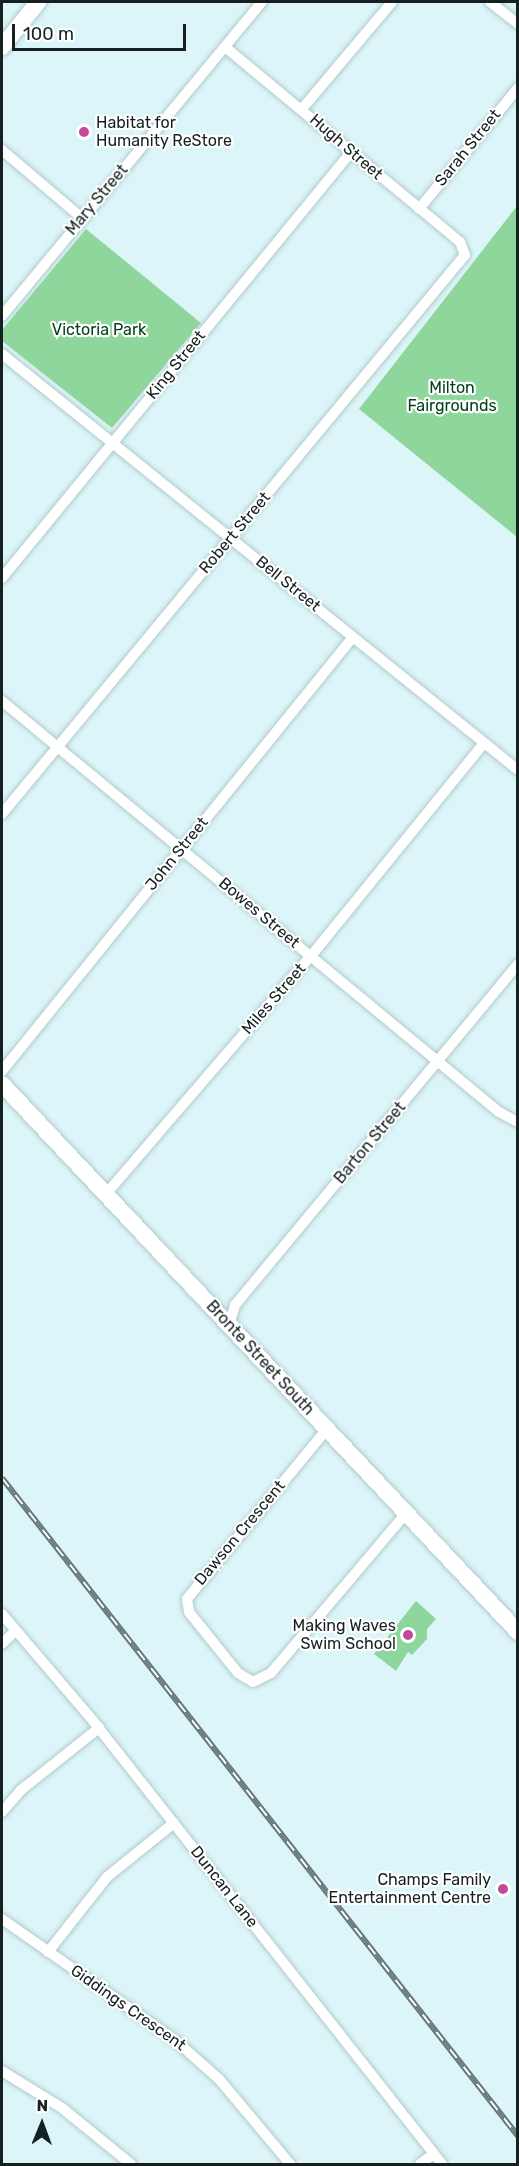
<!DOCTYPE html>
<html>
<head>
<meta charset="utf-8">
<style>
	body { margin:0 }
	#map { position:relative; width:519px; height:2166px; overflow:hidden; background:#dcf5f8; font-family:Rubik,sans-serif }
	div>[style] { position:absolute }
	.green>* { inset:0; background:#8fd69c }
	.roads { filter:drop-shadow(0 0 2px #b1cacc) drop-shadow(0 0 2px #b1cacc) }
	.street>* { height:10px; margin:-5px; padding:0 5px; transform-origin:5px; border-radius:5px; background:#fff }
	.secondary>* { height:16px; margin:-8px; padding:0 8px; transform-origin:8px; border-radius:8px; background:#fff }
	.rail>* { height:6px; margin-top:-3px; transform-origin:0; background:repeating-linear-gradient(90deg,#fff 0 11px,#677779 0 22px); box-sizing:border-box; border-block:2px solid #677779 }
	.dots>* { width:16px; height:16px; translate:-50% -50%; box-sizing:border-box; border:3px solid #fff; border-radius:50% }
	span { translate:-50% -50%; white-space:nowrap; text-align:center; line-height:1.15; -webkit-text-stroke:4.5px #fff; paint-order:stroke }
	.poi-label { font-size:16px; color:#162021 }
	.left { translate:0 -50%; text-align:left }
	.right { translate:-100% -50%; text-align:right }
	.street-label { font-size:16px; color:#162021 }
	.park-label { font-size:16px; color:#03421a }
	.frame { position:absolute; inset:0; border:3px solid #162021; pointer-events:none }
	.north { position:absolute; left:12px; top:2094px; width:60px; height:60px; -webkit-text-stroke:4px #fff; paint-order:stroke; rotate:1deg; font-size:16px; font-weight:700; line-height:24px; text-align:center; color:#162021 }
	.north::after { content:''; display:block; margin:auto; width:21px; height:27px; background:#162021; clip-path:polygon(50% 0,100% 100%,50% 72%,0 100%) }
	.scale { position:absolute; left:12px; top:24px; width:174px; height:27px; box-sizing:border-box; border:3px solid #162021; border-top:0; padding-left:8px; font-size:18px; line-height:21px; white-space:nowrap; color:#162021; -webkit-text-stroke:4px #fff; paint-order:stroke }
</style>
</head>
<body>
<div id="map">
	<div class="green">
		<div style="clip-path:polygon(517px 206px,517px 537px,359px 409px)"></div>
		<div style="clip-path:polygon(86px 229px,201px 323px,112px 428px,2px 341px,2px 330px)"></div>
		<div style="clip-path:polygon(416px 1601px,436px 1619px,427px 1629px,427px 1639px,412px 1655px,408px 1652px,396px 1671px,374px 1654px)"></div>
	</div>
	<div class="roads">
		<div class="street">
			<div style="left:490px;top:2px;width:36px;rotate:38deg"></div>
			<div style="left:302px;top:109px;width:140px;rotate:-49.9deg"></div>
			<div style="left:2px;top:150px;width:105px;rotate:40.4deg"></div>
			<div style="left:419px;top:209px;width:156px;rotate:-50.7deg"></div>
			<div style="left:2px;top:316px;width:408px;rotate:-50.4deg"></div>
			<div style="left:2px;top:354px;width:663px;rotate:38.88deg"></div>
			<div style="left:2px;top:578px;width:551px;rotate:-50.67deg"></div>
			<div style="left:2px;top:701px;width:645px;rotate:39.59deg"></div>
			<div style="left:499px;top:1112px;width:21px;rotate:28deg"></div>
			<div style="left:2px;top:814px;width:726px;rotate:-50.37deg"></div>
			<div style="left:465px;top:255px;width:14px;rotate:-111deg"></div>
			<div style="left:460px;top:242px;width:305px;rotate:-140.3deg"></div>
			<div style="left:2px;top:1071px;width:558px;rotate:-51.04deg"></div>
			<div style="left:106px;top:1194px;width:314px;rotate:-49.3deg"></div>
			<div style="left:311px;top:956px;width:273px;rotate:-50.9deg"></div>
			<div style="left:229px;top:1325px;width:21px;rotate:-73deg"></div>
			<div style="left:235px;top:1305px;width:443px;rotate:-50.3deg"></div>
			<div style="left:327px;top:1429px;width:220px;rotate:129.5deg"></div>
			<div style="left:187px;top:1599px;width:13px;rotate:81deg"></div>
			<div style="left:189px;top:1612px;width:78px;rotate:51.2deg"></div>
			<div style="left:238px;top:1673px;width:17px;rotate:31deg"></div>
			<div style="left:253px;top:1682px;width:20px;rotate:-27deg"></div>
			<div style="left:271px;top:1673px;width:209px;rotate:-49.8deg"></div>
			<div style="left:2px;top:1614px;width:135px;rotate:49.5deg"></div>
			<div style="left:90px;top:1717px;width:569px;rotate:51.78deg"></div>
			<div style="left:2px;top:1644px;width:18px;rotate:-45deg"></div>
			<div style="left:2px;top:1812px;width:29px;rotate:-49deg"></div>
			<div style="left:21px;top:1790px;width:100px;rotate:-38.5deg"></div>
			<div style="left:2px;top:1919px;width:211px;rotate:35deg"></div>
			<div style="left:175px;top:2040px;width:59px;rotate:41.6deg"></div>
			<div style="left:219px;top:2079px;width:111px;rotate:50.1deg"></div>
			<div style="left:48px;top:1952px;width:95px;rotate:-51.8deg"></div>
			<div style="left:107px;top:1877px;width:86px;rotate:-38.9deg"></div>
			<div style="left:2px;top:2071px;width:70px;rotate:31.7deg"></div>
			<div style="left:62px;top:2108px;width:89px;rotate:39.1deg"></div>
			<div style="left:420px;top:2164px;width:17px;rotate:-36deg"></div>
		</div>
		<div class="secondary">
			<div style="left:2px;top:47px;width:58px;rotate:-51.3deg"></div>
			<div style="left:2px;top:1084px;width:753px;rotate:46.72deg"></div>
		</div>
	</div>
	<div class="rail">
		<div style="left:2px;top:1478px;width:836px;rotate:51.9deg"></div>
	</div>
	<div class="dots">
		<div style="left:84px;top:132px;background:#c2489c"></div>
		<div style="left:408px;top:1635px;background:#c2489c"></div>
		<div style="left:503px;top:1889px;background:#c2489c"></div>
	</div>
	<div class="poi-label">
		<span class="left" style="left:96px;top:132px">Habitat for<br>Humanity ReStore</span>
		<span class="right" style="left:396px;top:1635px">Making Waves<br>Swim School</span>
		<span class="right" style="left:491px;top:1889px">Champs Family<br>Entertainment Centre</span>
	</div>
	<div class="street-label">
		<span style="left:346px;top:147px;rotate:41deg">Hugh Street</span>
		<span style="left:468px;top:148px;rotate:-51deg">Sarah Street</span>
		<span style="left:97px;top:200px;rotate:-50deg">Mary Street</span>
		<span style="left:176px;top:365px;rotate:-51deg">King Street</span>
		<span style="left:235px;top:533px;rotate:-50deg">Robert Street</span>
		<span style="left:288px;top:584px;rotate:39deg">Bell Street</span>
		<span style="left:177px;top:854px;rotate:-51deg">John Street</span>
		<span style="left:259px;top:913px;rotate:40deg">Bowes Street</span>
		<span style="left:274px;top:999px;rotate:-49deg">Miles Street</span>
		<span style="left:370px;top:1143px;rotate:-50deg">Barton Street</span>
		<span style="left:260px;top:1358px;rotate:47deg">Bronte Street South</span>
		<span style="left:240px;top:1533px;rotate:-50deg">Dawson Crescent</span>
		<span style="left:224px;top:1887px;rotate:52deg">Duncan Lane</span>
		<span style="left:128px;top:2008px;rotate:35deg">Giddings Crescent</span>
	</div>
	<div class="park-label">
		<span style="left:99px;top:330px">Victoria Park</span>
		<span style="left:452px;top:397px">Milton<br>Fairgrounds</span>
	</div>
	<div class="frame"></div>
	<div class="north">N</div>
	<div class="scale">100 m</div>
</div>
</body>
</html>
